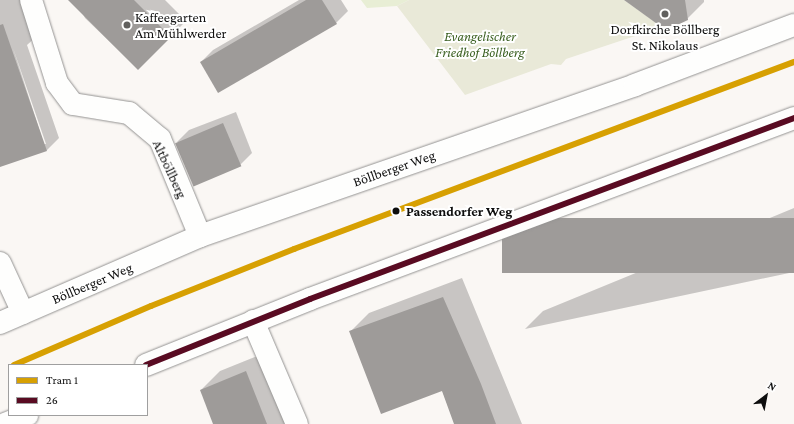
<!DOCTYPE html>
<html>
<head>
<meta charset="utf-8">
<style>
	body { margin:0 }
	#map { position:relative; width:794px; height:424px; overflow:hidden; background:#faf7f4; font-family:"Crimson Pro",serif }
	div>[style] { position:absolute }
	.green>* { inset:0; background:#e8eed5 }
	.cemetery>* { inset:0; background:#e9e9d8 }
	.shadow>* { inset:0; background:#0003 }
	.building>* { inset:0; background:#9e9b99; transform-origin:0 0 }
	.roads { filter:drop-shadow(0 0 1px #949392) drop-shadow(0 0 1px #949392) }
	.minor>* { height:22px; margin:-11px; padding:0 11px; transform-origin:11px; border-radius:11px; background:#fefefd }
	.bus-1>* { height:6px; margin:-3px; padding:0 3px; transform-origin:3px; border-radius:3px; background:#590b22 }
	.tram-1>* { height:6px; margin:-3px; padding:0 3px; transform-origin:3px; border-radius:3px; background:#d7a002 }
	.dots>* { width:11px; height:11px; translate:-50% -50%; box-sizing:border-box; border:2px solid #fff; border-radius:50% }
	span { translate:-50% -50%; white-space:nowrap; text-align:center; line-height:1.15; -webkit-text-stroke:4px #fff; paint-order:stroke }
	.poi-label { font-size:14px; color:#0e0e0e }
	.left { translate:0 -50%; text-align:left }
	.park-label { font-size:14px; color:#3c6123; font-style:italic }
	.street-label { font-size:14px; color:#0e0e0e }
	.stop-label { font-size:14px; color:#0e0e0e; font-weight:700 }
	.legend { position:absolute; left:8px; top:364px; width:140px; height:52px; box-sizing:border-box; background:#fff; border:1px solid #9f9f9f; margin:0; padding:5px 7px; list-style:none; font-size:12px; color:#0e0e0e }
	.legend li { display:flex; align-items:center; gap:8px; height:20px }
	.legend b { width:20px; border:1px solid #9f9f9f }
	.north { position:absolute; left:746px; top:376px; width:40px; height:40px; -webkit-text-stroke:3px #fff; paint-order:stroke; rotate:32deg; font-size:11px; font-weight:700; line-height:16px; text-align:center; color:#0e0e0e }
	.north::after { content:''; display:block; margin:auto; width:14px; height:18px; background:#0e0e0e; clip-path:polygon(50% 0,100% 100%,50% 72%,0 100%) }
</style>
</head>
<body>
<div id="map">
	<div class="green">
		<div style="clip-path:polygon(361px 0,409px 0,397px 6px,367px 8px)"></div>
	</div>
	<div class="cemetery">
		<div style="clip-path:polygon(409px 0,624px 0,662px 27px,566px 59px,561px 65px,551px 64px,465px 95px,397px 6px)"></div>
	</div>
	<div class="shadow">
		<div style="clip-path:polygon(evenodd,0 0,23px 0,38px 35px,27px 45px,59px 138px,47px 150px,0 166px,0 0,13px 48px,46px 144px,44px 144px,13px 48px)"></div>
		<div style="clip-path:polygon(76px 0,165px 0,186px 21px,138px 69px,85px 18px)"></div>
		<div style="clip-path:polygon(299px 0,341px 0,348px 11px,336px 23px,201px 62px,213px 50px)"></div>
		<div style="clip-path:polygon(626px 0,704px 0,704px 2px,686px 20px)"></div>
		<div style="clip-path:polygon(236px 112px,252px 153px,240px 165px,177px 142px,189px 130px)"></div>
		<div style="clip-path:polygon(794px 208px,794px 272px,525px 329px,543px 311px)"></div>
		<div style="clip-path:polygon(462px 278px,522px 424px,455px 424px,442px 390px,350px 332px,369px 313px)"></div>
		<div style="clip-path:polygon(265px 353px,293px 424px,214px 424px,201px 390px,220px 371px)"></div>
	</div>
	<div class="building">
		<div style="clip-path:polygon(68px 0,134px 0,171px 37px,138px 70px)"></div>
		<div style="clip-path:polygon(306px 0,322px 0,337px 24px,218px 93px,200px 62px)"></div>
		<div style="clip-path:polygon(624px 0,685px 0,688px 20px,675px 26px,660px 26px)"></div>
		<div style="clip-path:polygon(3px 24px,47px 151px,0 167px,0 25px)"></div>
		<div style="left:223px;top:123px;width:47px;height:52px;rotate:67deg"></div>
		<div style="left:794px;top:218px;width:55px;height:292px;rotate:90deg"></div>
		<div style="clip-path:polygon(443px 297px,481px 384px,496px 424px,454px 424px,442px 391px,381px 414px,349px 331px)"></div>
		<div style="clip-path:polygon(246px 371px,267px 424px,213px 424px,200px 390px)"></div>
	</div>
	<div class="roads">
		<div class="minor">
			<div style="left:31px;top:0;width:87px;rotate:72.6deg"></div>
			<div style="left:57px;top:83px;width:26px;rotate:53deg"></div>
			<div style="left:73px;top:104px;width:57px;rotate:9.1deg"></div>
			<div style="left:129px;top:113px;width:40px;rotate:40deg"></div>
			<div style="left:160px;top:139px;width:105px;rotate:67.6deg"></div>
			<div style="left:0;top:263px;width:55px;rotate:65.3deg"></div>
			<div style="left:253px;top:321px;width:112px;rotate:66.9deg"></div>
			<div style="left:0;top:323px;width:218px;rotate:-23.5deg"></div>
			<div style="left:200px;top:236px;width:460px;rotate:-19.1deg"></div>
			<div style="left:635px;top:85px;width:170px;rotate:-20.7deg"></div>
			<div style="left:146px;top:365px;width:177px;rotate:-21.9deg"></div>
			<div style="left:310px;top:299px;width:517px;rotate:-20.5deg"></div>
			<div style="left:5px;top:424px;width:24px;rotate:-22deg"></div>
		</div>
	</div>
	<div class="bus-1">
		<div style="left:146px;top:365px;width:177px;rotate:-21.9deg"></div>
		<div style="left:310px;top:299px;width:517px;rotate:-20.5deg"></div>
	</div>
	<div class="tram-1">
		<div style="left:14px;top:365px;width:149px;rotate:-23.3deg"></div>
		<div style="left:151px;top:306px;width:154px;rotate:-21.7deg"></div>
		<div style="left:294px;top:249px;width:534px;rotate:-20.51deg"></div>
	</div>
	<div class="dots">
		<div style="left:665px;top:14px;background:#61605e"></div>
		<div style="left:127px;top:25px;background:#61605e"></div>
		<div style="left:396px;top:211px;background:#0e0e0e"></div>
	</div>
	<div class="poi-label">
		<span class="left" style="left:135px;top:25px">Kaffeegarten<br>Am Mühlwerder</span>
		<span style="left:665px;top:37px">Dorfkirche Böllberg<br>St. Nikolaus</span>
	</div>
	<div class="park-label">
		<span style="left:480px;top:44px">Evangelischer<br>Friedhof Böllberg</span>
	</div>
	<div class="street-label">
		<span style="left:394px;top:168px;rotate:-19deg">Böllberger Weg</span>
		<span style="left:170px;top:169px;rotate:65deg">Altböllberg</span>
		<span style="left:92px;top:283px;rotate:-23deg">Böllberger Weg</span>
	</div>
	<div class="stop-label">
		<span class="left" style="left:406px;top:211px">Passendorfer Weg</span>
	</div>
	<ul class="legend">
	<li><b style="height:5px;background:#d7a002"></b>Tram 1</li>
	<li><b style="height:5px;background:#590b22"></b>26</li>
	</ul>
	<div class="north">N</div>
</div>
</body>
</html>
